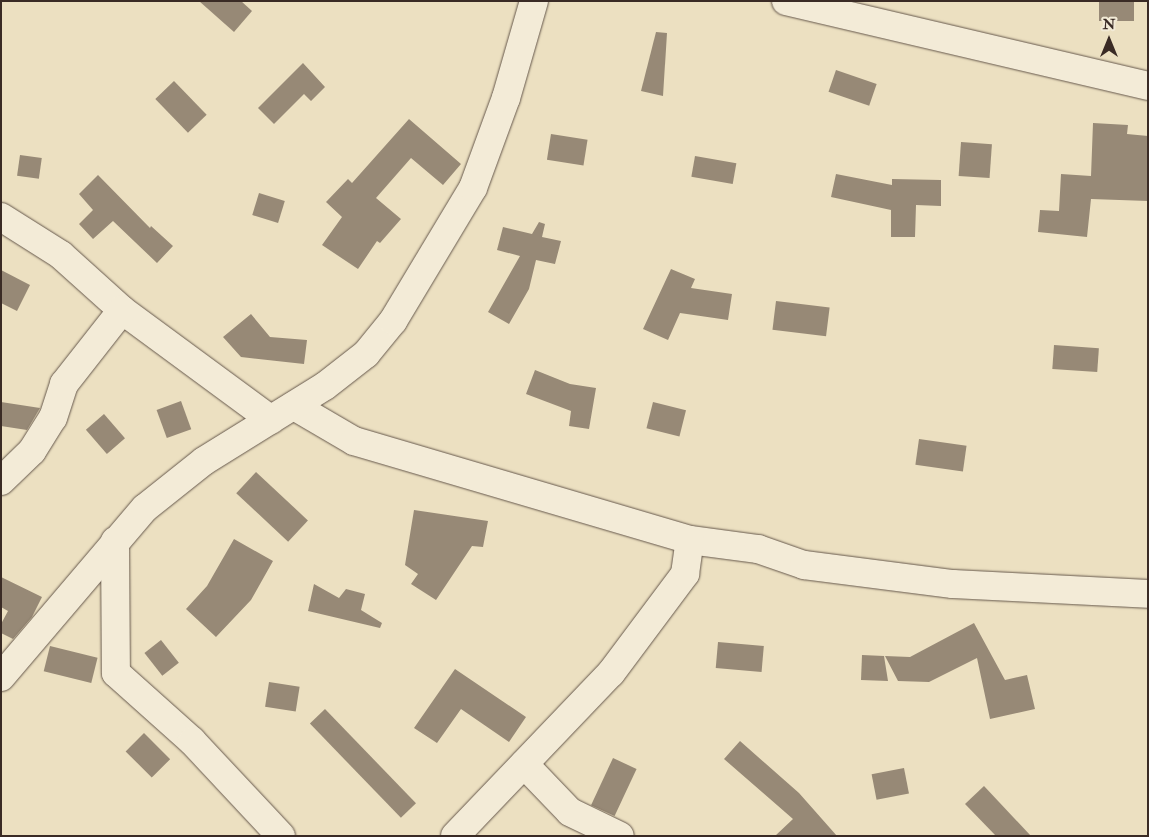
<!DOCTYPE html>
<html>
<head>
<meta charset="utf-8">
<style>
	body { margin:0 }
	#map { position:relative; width:1149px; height:837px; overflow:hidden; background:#ece0c1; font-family:"IM FELL Double Pica",serif }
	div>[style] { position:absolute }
	.building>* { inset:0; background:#978976; transform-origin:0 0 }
	.roads { filter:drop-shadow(0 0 1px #66584c) drop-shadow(0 0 1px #66584c) }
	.minor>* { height:28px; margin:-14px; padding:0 14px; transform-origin:14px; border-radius:14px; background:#f3ebd7 }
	span { translate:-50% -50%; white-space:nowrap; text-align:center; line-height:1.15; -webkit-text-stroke:4px #f3ebd7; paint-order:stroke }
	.frame { position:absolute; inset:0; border:2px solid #3a2b25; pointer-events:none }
	.north { position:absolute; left:1084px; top:15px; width:50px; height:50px; -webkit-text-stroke:4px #f3ebd7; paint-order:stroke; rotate:0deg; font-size:14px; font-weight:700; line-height:20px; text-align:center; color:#3a2b25 }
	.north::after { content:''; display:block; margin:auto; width:18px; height:22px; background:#3a2b25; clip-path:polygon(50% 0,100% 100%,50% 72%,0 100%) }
</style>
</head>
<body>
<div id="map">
	<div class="building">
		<div style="clip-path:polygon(199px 1px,241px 1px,252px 11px,234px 32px)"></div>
		<div style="left:1099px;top:1px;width:35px;height:20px"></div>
		<div style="clip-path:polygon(656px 32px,667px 33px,663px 96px,641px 91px)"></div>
		<div style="clip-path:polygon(303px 63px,325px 87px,311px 101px,304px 94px,274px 124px,258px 108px)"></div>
		<div style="left:836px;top:70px;width:43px;height:23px;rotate:19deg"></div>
		<div style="left:174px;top:81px;width:47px;height:26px;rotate:46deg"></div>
		<div style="clip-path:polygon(409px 119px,461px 164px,443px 185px,411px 158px,376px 198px,401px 219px,380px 243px,377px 241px,358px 269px,322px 245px,342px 217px,326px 202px,348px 179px,352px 183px)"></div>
		<div style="clip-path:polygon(1093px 123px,1128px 125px,1127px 134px,1148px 136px,1148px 201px,1091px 199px,1087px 237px,1038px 232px,1040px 210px,1059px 211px,1061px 174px,1091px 176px)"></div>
		<div style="left:551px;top:134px;width:37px;height:26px;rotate:9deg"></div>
		<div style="left:961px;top:142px;width:31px;height:34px;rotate:4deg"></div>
		<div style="left:20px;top:155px;width:22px;height:21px;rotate:8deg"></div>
		<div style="left:695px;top:156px;width:42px;height:21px;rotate:10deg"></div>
		<div style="clip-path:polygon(836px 174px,892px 185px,892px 179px,941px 180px,941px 206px,916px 205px,915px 237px,891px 237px,891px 210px,831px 197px)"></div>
		<div style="clip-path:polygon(98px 175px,150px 228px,151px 226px,173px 246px,157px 263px,113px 221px,93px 239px,79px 224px,93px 210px,79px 194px)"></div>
		<div style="left:259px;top:193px;width:27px;height:23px;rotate:17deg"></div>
		<div style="clip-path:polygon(539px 222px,545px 224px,542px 237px,561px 241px,555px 264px,536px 260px,529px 289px,509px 324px,488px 312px,520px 256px,497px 250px,503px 227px,532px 234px)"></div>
		<div style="clip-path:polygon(671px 269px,695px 279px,691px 288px,732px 294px,728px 320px,680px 313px,668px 340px,643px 329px)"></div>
		<div style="clip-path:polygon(1px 270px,30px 285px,17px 311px,1px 303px)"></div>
		<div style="left:776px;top:301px;width:54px;height:29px;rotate:7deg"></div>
		<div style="clip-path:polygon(251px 314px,270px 337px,307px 340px,304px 364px,241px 357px,223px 337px)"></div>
		<div style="left:1054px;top:345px;width:45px;height:24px;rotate:4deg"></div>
		<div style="clip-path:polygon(535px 370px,570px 384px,596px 388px,589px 429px,569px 426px,571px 411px,526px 394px)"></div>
		<div style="left:181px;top:401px;width:30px;height:26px;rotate:70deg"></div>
		<div style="clip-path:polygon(1px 402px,40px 408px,27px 430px,1px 426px)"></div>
		<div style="left:653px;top:402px;width:34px;height:27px;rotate:14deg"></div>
		<div style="left:104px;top:414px;width:32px;height:24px;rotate:49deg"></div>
		<div style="left:919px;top:439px;width:48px;height:26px;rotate:8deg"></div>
		<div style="left:256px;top:472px;width:71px;height:29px;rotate:43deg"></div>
		<div style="clip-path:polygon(414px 510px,488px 521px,483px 547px,472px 546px,436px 600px,411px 584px,418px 574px,405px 565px)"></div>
		<div style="clip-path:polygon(234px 539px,273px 561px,251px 600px,216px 637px,186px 609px,207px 586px)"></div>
		<div style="clip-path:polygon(1px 577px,42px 597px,32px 617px,13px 639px,1px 633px,1px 624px,8px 611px,1px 607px)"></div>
		<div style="clip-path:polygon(314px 584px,339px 598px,346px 589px,365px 594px,361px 610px,382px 623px,380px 628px,308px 611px)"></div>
		<div style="clip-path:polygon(974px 623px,1005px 680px,1027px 675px,1035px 709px,990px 719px,977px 658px,929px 682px,898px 681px,885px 656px,910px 657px)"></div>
		<div style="left:161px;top:640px;width:29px;height:21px;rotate:52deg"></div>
		<div style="left:718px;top:642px;width:46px;height:26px;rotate:5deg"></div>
		<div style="left:50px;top:646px;width:49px;height:26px;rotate:14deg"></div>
		<div style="clip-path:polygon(862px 655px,884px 656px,888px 681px,861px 680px)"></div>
		<div style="clip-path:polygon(455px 669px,526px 717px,509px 742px,461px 709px,437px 743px,414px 728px)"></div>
		<div style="left:269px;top:682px;width:31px;height:25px;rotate:9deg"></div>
		<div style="left:325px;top:709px;width:131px;height:21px;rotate:46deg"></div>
		<div style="left:144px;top:733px;width:37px;height:26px;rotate:45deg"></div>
		<div style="clip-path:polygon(740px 741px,799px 793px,837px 836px,775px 836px,793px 819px,724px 759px)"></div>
		<div style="left:613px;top:758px;width:26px;height:52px;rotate:25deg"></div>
		<div style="left:904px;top:768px;width:26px;height:33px;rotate:79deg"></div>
		<div style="clip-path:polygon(984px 786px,1031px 836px,996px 836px,965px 804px)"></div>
	</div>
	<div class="roads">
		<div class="minor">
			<div style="left:786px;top:1px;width:372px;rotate:13.2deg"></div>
			<div style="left:1px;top:217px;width:71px;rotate:32.3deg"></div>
			<div style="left:61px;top:255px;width:82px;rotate:42deg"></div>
			<div style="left:122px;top:310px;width:185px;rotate:36.4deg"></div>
			<div style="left:294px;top:406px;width:69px;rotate:30.3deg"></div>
			<div style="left:354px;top:441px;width:350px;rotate:16.4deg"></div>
			<div style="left:690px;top:540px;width:69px;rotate:7.5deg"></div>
			<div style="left:758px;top:549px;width:49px;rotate:19.2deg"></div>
			<div style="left:804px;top:565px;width:150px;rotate:7.3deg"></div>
			<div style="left:953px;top:584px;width:195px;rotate:2.9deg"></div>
			<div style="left:1px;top:481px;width:43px;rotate:-44.1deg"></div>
			<div style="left:32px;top:451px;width:39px;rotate:-58deg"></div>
			<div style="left:53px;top:418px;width:36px;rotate:-72deg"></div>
			<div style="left:64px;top:384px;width:94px;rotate:-51.9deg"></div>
			<div style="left:115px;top:541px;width:132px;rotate:89.6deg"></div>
			<div style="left:116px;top:673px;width:102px;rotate:41.8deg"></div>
			<div style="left:192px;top:741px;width:130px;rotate:46.9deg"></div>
			<div style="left:1px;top:677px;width:222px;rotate:-49.6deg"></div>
			<div style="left:145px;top:508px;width:75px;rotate:-38.5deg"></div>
			<div style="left:204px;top:461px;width:142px;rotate:-31.8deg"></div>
			<div style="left:325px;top:386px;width:52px;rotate:-38deg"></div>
			<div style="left:366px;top:354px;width:43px;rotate:-50.7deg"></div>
			<div style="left:393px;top:321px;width:155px;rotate:-59deg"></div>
			<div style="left:473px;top:188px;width:96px;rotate:-69.9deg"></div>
			<div style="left:506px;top:98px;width:101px;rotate:-73.9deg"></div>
			<div style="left:524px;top:764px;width:66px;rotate:46.2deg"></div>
			<div style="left:570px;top:812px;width:55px;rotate:25.6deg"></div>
			<div style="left:455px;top:836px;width:226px;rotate:-46.3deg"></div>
			<div style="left:611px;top:673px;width:124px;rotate:-53.2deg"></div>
			<div style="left:685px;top:574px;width:34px;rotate:-82deg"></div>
		</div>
	</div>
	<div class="frame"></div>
	<div class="north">N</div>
</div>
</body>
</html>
